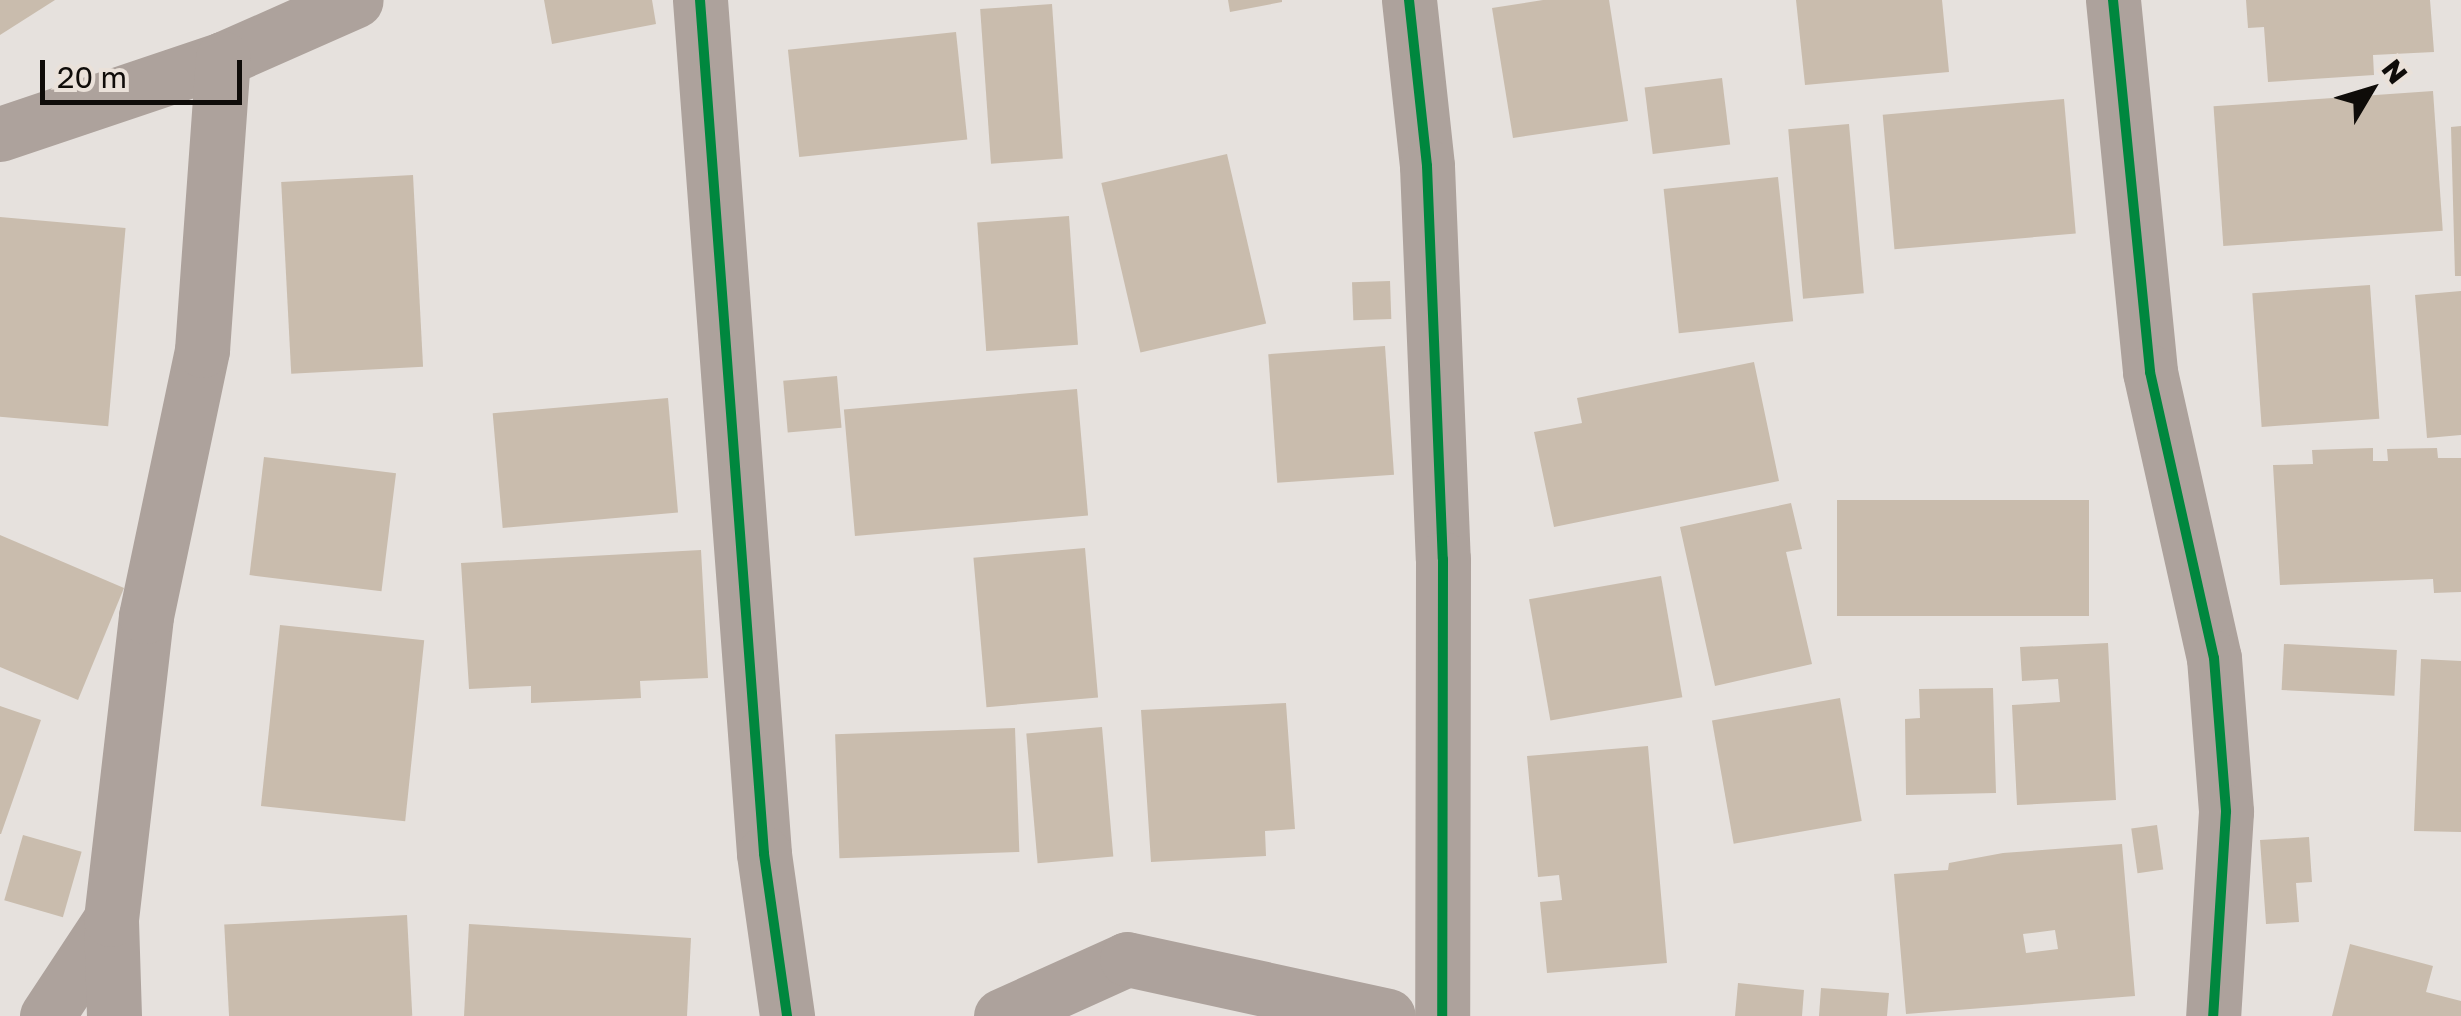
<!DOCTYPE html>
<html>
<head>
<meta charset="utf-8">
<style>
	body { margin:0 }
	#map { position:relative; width:2461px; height:1016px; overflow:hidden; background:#e6e1dd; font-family:"Golos Text",sans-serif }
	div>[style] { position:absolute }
	.building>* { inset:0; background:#c9bcad; transform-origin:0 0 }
	.minor>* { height:55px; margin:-27.5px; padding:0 27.5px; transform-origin:27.5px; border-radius:27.5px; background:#ada29c }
	.cycleway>* { height:10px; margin:-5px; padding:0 5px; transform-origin:5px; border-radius:5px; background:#00873e }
	span { translate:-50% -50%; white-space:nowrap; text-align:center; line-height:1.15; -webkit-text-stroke:9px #eae1d9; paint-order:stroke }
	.north { position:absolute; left:2321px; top:40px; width:100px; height:100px; -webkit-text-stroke:8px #eae1d9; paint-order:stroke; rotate:52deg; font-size:28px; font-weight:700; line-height:40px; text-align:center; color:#0f0c09 }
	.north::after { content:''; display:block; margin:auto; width:35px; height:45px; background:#0f0c09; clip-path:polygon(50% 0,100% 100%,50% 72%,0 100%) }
	.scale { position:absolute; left:40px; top:60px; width:202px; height:45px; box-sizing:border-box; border:5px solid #0f0c09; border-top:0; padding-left:12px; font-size:30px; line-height:35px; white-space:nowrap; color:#0f0c09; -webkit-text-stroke:8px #eae1d9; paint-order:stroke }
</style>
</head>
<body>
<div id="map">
	<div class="building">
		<div style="clip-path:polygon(0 0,55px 0,0 35px)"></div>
		<div style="clip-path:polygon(544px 0,652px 0,656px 24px,552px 44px)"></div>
		<div style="clip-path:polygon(1228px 0,1282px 0,1282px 2px,1230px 12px)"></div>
		<div style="clip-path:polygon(1543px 0,1609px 0,1628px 121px,1513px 138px,1492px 8px)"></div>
		<div style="clip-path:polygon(1796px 0,1942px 0,1949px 72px,1805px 85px)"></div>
		<div style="clip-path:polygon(2246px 0,2430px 0,2434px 52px,2373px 55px,2374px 75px,2268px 82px,2264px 27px,2248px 28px)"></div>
		<div style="left:1052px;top:4px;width:155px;height:72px;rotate:86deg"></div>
		<div style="left:956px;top:32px;width:108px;height:169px;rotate:84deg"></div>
		<div style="left:1722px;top:78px;width:67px;height:78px;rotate:83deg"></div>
		<div style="left:2433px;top:91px;width:140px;height:220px;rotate:86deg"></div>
		<div style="left:2064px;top:99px;width:135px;height:182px;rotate:85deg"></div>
		<div style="left:1849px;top:124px;width:170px;height:61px;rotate:85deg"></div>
		<div style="clip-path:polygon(2461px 126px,2461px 276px,2455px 276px,2451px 127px)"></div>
		<div style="left:1227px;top:154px;width:174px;height:129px;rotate:77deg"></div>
		<div style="left:413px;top:175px;width:192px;height:132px;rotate:87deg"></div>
		<div style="left:1778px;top:177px;width:145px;height:115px;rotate:84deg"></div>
		<div style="left:1069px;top:216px;width:129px;height:92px;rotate:86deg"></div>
		<div style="left:0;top:217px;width:126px;height:199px;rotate:5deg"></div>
		<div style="left:1390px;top:281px;width:38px;height:38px;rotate:88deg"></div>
		<div style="left:2370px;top:285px;width:134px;height:118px;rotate:86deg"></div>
		<div style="clip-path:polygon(2461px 291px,2461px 435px,2427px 438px,2415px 295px)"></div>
		<div style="left:1385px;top:346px;width:129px;height:117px;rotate:86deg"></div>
		<div style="clip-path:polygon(1754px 362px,1779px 481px,1554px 527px,1534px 432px,1582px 423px,1577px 398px)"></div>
		<div style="left:837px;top:376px;width:52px;height:54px;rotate:85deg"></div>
		<div style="left:1077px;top:389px;width:127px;height:234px;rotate:85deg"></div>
		<div style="left:668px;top:398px;width:115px;height:176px;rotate:85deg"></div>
		<div style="clip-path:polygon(2373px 448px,2373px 461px,2388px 461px,2387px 449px,2437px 448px,2438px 458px,2461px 458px,2461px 592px,2434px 593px,2433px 579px,2280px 585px,2273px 465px,2313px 464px,2312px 450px)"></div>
		<div style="left:264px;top:457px;width:133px;height:119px;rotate:7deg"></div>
		<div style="left:2089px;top:500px;width:116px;height:252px;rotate:90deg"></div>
		<div style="clip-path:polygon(1791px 503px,1802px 549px,1786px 552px,1812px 664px,1715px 686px,1680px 527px)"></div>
		<div style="clip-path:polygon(0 535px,124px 588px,78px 700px,0 667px)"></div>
		<div style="left:1085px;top:548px;width:150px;height:112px;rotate:85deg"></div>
		<div style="clip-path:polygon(701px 550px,708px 678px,640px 681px,641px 698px,531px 703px,531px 686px,469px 689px,461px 563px)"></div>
		<div style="left:1661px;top:576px;width:123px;height:134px;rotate:80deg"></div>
		<div style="left:280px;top:625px;width:145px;height:182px;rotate:6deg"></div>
		<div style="clip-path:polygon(2108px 643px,2116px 800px,2017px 805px,2012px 705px,2060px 702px,2058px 679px,2022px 681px,2020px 647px)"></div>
		<div style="left:2284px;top:644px;width:113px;height:46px;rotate:3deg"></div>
		<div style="clip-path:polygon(2421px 659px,2461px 661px,2461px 832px,2414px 831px)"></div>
		<div style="clip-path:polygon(1993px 688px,1996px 793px,1906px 795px,1905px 719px,1920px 718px,1919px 689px)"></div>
		<div style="left:1840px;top:698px;width:125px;height:130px;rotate:80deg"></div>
		<div style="clip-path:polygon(1286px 703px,1295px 829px,1265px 831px,1266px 856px,1151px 862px,1141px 710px)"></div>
		<div style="clip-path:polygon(0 706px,41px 720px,1px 834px,0 834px)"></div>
		<div style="left:1102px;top:727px;width:130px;height:76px;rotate:85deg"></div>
		<div style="left:1015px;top:728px;width:124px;height:180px;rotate:88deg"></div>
		<div style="clip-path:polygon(1648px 746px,1667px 963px,1547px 973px,1540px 902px,1562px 900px,1559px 875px,1538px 877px,1527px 756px)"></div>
		<div style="left:2157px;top:825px;width:45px;height:26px;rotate:82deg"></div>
		<div style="left:23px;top:835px;width:61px;height:68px;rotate:16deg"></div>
		<div style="clip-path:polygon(2309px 837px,2312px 882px,2296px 883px,2299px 922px,2266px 924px,2260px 840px)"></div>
		<div style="clip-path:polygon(evenodd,2122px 844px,2135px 996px,1906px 1014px,1894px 874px,1948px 870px,1949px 863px,2003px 853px,2122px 844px,2055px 930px,2058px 949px,2026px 953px,2023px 934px,2055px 930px)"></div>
		<div style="left:407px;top:915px;width:101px;height:183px;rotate:87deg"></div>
		<div style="clip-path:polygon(469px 924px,691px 938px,687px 1016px,464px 1016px)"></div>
		<div style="clip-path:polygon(2350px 944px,2433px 966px,2426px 992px,2461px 1001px,2461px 1016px,2332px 1016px)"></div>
		<div style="clip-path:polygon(1738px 983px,1804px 990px,1802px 1016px,1735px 1016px)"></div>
		<div style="clip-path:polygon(1821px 988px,1889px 993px,1887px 1016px,1819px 1016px)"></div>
	</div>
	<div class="minor">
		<div style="left:700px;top:0;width:856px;rotate:85.71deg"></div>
		<div style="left:764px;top:854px;width:164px;rotate:81.9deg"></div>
		<div style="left:1409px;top:0;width:167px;rotate:83.8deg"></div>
		<div style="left:1427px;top:166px;width:393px;rotate:87.7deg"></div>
		<div style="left:1443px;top:559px;width:457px;rotate:90.1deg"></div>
		<div style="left:2113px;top:0;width:374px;rotate:84.3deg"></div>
		<div style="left:2150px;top:372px;width:293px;rotate:77.4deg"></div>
		<div style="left:2214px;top:658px;width:154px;rotate:85.5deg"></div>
		<div style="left:2226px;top:812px;width:204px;rotate:93.6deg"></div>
		<div style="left:0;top:134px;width:235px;rotate:-18.6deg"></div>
		<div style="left:223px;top:59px;width:145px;rotate:-23.9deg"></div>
		<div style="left:47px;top:1016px;width:116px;rotate:-56.6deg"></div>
		<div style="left:114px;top:1016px;width:97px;rotate:-91.8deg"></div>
		<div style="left:111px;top:919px;width:305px;rotate:-83.4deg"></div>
		<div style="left:146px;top:616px;width:272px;rotate:-78.1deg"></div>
		<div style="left:202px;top:350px;width:292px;rotate:-85.9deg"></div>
		<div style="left:1001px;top:1016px;width:138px;rotate:-24.3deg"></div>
		<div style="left:1127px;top:959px;width:267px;rotate:12.3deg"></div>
	</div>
	<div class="cycleway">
		<div style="left:700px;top:0;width:856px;rotate:85.71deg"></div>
		<div style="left:764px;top:854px;width:164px;rotate:81.9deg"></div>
		<div style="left:1409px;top:0;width:167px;rotate:83.8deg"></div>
		<div style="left:1427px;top:166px;width:393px;rotate:87.7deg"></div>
		<div style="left:1443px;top:559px;width:457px;rotate:90.1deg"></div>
		<div style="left:2113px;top:0;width:374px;rotate:84.3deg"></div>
		<div style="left:2150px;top:372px;width:293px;rotate:77.4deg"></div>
		<div style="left:2214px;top:658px;width:154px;rotate:85.5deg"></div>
		<div style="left:2226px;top:812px;width:204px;rotate:93.6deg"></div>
	</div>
	<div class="north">N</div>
	<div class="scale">20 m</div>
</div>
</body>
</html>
